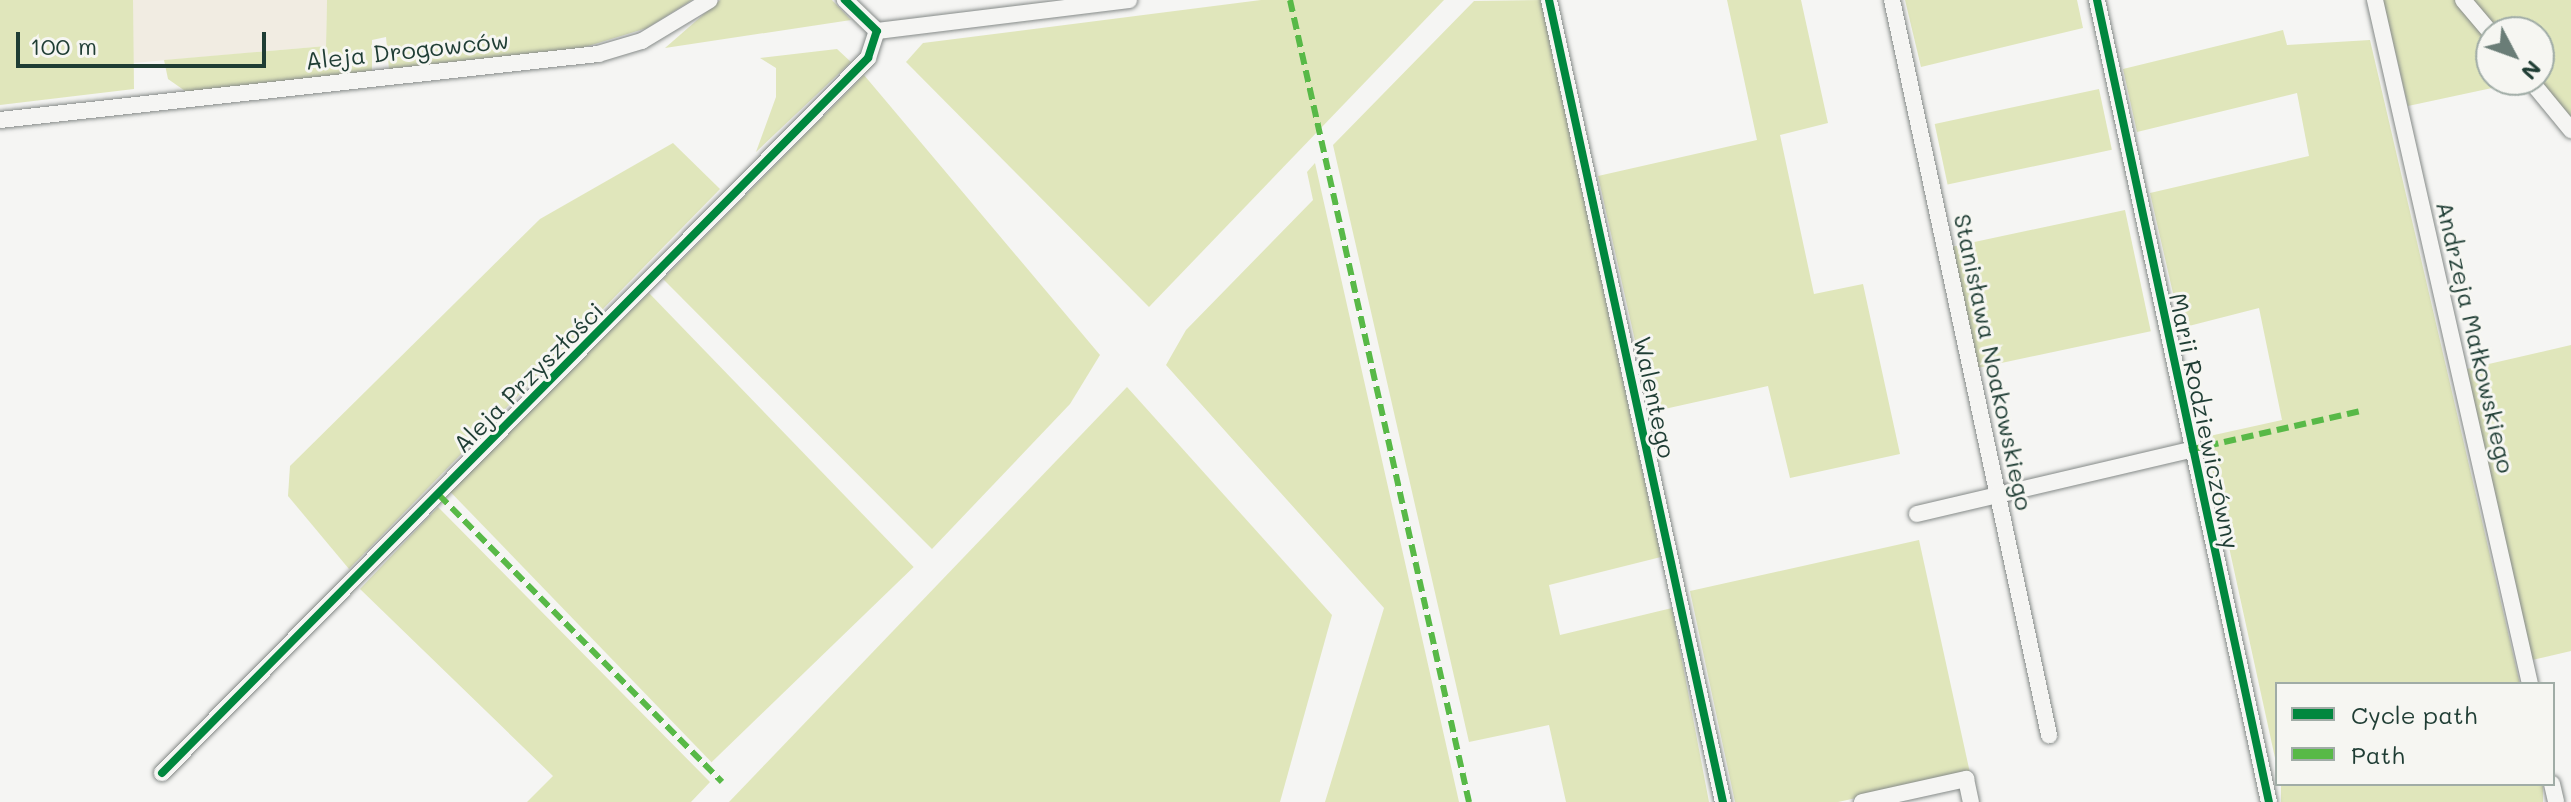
<!DOCTYPE html>
<html>
<head>
<meta charset="utf-8">
<style>
	body { margin:0 }
	#map { position:relative; width:2571px; height:802px; overflow:hidden; background:#f5f5f3; font-family:Mali,sans-serif }
	div>[style] { position:absolute }
	.built>* { inset:0; background:#f1ece2 }
	.green>* { inset:0; background:#e0e6bb; transform-origin:0 0 }
	.roads { filter:drop-shadow(0 0 2px #858a88) drop-shadow(0 0 2px #858a88) }
	.street>* { height:16px; margin:-8px; padding:0 8px; transform-origin:8px; border-radius:8px; background:#f5f5f3 }
	.quiet>* { height:6px; margin-top:-3px; transform-origin:0; background:repeating-linear-gradient(90deg,#58b947 0 12px,transparent 0 18px) }
	.cycleway>* { height:8px; margin:-4px; padding:0 4px; transform-origin:4px; border-radius:4px; background:#00873e }
	span { translate:-50% -50%; white-space:nowrap; text-align:center; line-height:1.15; -webkit-text-stroke:6px #f6f6f2; paint-order:stroke }
	.street-label { font-size:24px; color:#1f3d34 }
	.legend { position:absolute; left:2275px; top:682px; width:280px; height:104px; box-sizing:border-box; background:#f6f6f2; border:2px solid #a0aca6; margin:0; padding:10px 14px; list-style:none; font-size:24px; color:#1f3d34 }
	.legend li { display:flex; align-items:center; gap:16px; height:40px }
	.legend b { width:40px; border:2px solid #a0aca6 }
	.north { position:absolute; left:2475px; top:16px; width:80px; height:80px; box-sizing:border-box; background:#f6f6f2; border:2px solid #a0aca6; border-radius:50%; rotate:131deg; font-size:22px; font-weight:700; line-height:32px; text-align:center; color:#1f3d34 }
	.north::after { content:''; display:block; margin:auto; width:28px; height:36px; background:#6a7d77; clip-path:polygon(50% 0,100% 100%,50% 72%,0 100%) }
	.scale { position:absolute; left:16px; top:32px; width:250px; height:36px; box-sizing:border-box; border:4px solid #1f3d34; border-top:0; padding-left:10px; font-size:24px; line-height:28px; white-space:nowrap; color:#1f3d34; -webkit-text-stroke:6px #f6f6f2; paint-order:stroke }
</style>
</head>
<body>
<div id="map">
	<div class="built">
		<div style="clip-path:polygon(133px 0,327px 0,326px 46px,133px 63px)"></div>
	</div>
	<div class="green">
		<div style="clip-path:polygon(0 0,133px 0,134px 89px,0 105px)"></div>
		<div style="clip-path:polygon(327px 0,692px 0,647px 28px,582px 48px,389px 69px,386px 37px,372px 40px,372px 71px,188px 93px,168px 79px,164px 60px,326px 46px)"></div>
		<div style="clip-path:polygon(720px 0,832px 0,851px 20px,665px 48px)"></div>
		<div style="clip-path:polygon(1261px 0,1444px 0,1149px 307px,906px 62px,923px 43px)"></div>
		<div style="clip-path:polygon(1541px 0,1661px 557px,1549px 585px,1560px 635px,1672px 608px,1709px 802px,1566px 802px,1549px 725px,1469px 742px,1333px 145px,1474px 1px)"></div>
		<div style="clip-path:polygon(1727px 0,1801px 0,1828px 123px,1780px 135px,1814px 294px,1863px 284px,1900px 454px,1790px 478px,1768px 386px,1651px 412px,1598px 176px,1757px 140px)"></div>
		<div style="clip-path:polygon(1905px 0,2077px 0,2083px 28px,1921px 67px)"></div>
		<div style="clip-path:polygon(2383px 0,2455px 0,2491px 46px,2491px 80px,2520px 82px,2408px 106px)"></div>
		<div style="clip-path:polygon(2472px 0,2571px 0,2571px 117px,2539px 80px,2539px 32px,2497px 32px)"></div>
		<div style="clip-path:polygon(2283px 30px,2287px 45px,2370px 40px,2520px 684px,2277px 684px,2277px 767px,2205px 437px,2282px 420px,2259px 308px,2181px 328px,2150px 193px,2309px 156px,2297px 93px,2137px 132px,2123px 69px)"></div>
		<div style="clip-path:polygon(837px 49px,851px 62px,756px 152px,776px 97px,776px 68px,760px 58px)"></div>
		<div style="clip-path:polygon(864px 75px,1100px 355px,1070px 404px,932px 549px,663px 279px)"></div>
		<div style="left:2099px;top:89px;width:62px;height:168px;rotate:78deg"></div>
		<div style="clip-path:polygon(673px 143px,720px 189px,349px 569px,288px 496px,290px 466px,540px 219px)"></div>
		<div style="clip-path:polygon(1315px 163px,1459px 802px,1325px 802px,1384px 608px,1166px 365px,1186px 330px,1313px 200px,1307px 172px)"></div>
		<div style="left:2125px;top:210px;width:124px;height:178px;rotate:78deg"></div>
		<div style="left:649px;top:293px;width:381px;height:281px;rotate:46deg"></div>
		<div style="clip-path:polygon(2571px 345px,2571px 651px,2532px 660px,2467px 369px)"></div>
		<div style="clip-path:polygon(1127px 387px,1332px 615px,1280px 802px,729px 802px)"></div>
		<div style="clip-path:polygon(438px 507px,710px 782px,691px 802px,527px 802px,553px 776px,360px 589px)"></div>
		<div style="clip-path:polygon(1919px 540px,1970px 773px,1838px 802px,1735px 802px,1690px 591px)"></div>
		<div style="left:2281px;top:784px;width:262px;height:18px"></div>
	</div>
	<div class="roads">
		<div class="street">
			<div style="left:1549px;top:0;width:821px;rotate:77.76deg"></div>
			<div style="left:1892px;top:0;width:752px;rotate:77.94deg"></div>
			<div style="left:2097px;top:0;width:820px;rotate:77.9deg"></div>
			<div style="left:2375px;top:0;width:701px;rotate:77.23deg"></div>
			<div style="left:2463px;top:0;width:43px;rotate:49.7deg"></div>
			<div style="left:877px;top:31px;width:254px;rotate:-7deg"></div>
			<div style="left:2530px;top:80px;width:65px;rotate:50.6deg"></div>
			<div style="left:0;top:120px;width:602px;rotate:-6.3deg"></div>
			<div style="left:598px;top:54px;width:46px;rotate:-16.5deg"></div>
			<div style="left:642px;top:41px;width:79px;rotate:-31.1deg"></div>
			<div style="left:1917px;top:514px;width:279px;rotate:-13.2deg"></div>
			<div style="left:162px;top:773px;width:1005px;rotate:-45.36deg"></div>
			<div style="left:868px;top:58px;width:28px;rotate:-72deg"></div>
			<div style="left:877px;top:31px;width:45px;rotate:-135.9deg"></div>
			<div style="left:2552px;top:784px;width:18px;rotate:77deg"></div>
			<div style="left:1862px;top:802px;width:107px;rotate:-12.5deg"></div>
			<div style="left:1966px;top:779px;width:24px;rotate:78deg"></div>
		</div>
	</div>
	<div class="quiet">
		<div style="left:1290px;top:0;width:822px;rotate:77.42deg"></div>
		<div style="left:2189px;top:450px;width:176px;rotate:-12.8deg"></div>
		<div style="left:439px;top:495px;width:403px;rotate:45.4deg"></div>
	</div>
	<div class="cycleway">
		<div style="left:1549px;top:0;width:821px;rotate:77.76deg"></div>
		<div style="left:2097px;top:0;width:820px;rotate:77.9deg"></div>
		<div style="left:162px;top:773px;width:1005px;rotate:-45.36deg"></div>
		<div style="left:868px;top:58px;width:28px;rotate:-72deg"></div>
		<div style="left:877px;top:31px;width:45px;rotate:-135.9deg"></div>
	</div>
	<div class="street-label">
		<span style="left:407px;top:50px;rotate:-6deg">Aleja Drogowców</span>
		<span style="left:2476px;top:337px;rotate:77deg">Andrzeja Małkowskiego</span>
		<span style="left:1994px;top:362px;rotate:78deg">Stanisława Noakowskiego</span>
		<span style="left:528px;top:377px;rotate:-45deg">Aleja Przyszłości</span>
		<span style="left:1655px;top:397px;rotate:78deg">Walentego</span>
		<span style="left:2205px;top:421px;rotate:78deg">Marii Rodziewiczówny</span>
	</div>
	<ul class="legend">
	<li><b style="height:10px;background:#00873e"></b>Cycle path</li>
	<li><b style="height:10px;background:#58b947"></b>Path</li>
	</ul>
	<div class="north">N</div>
	<div class="scale">100 m</div>
</div>
</body>
</html>
